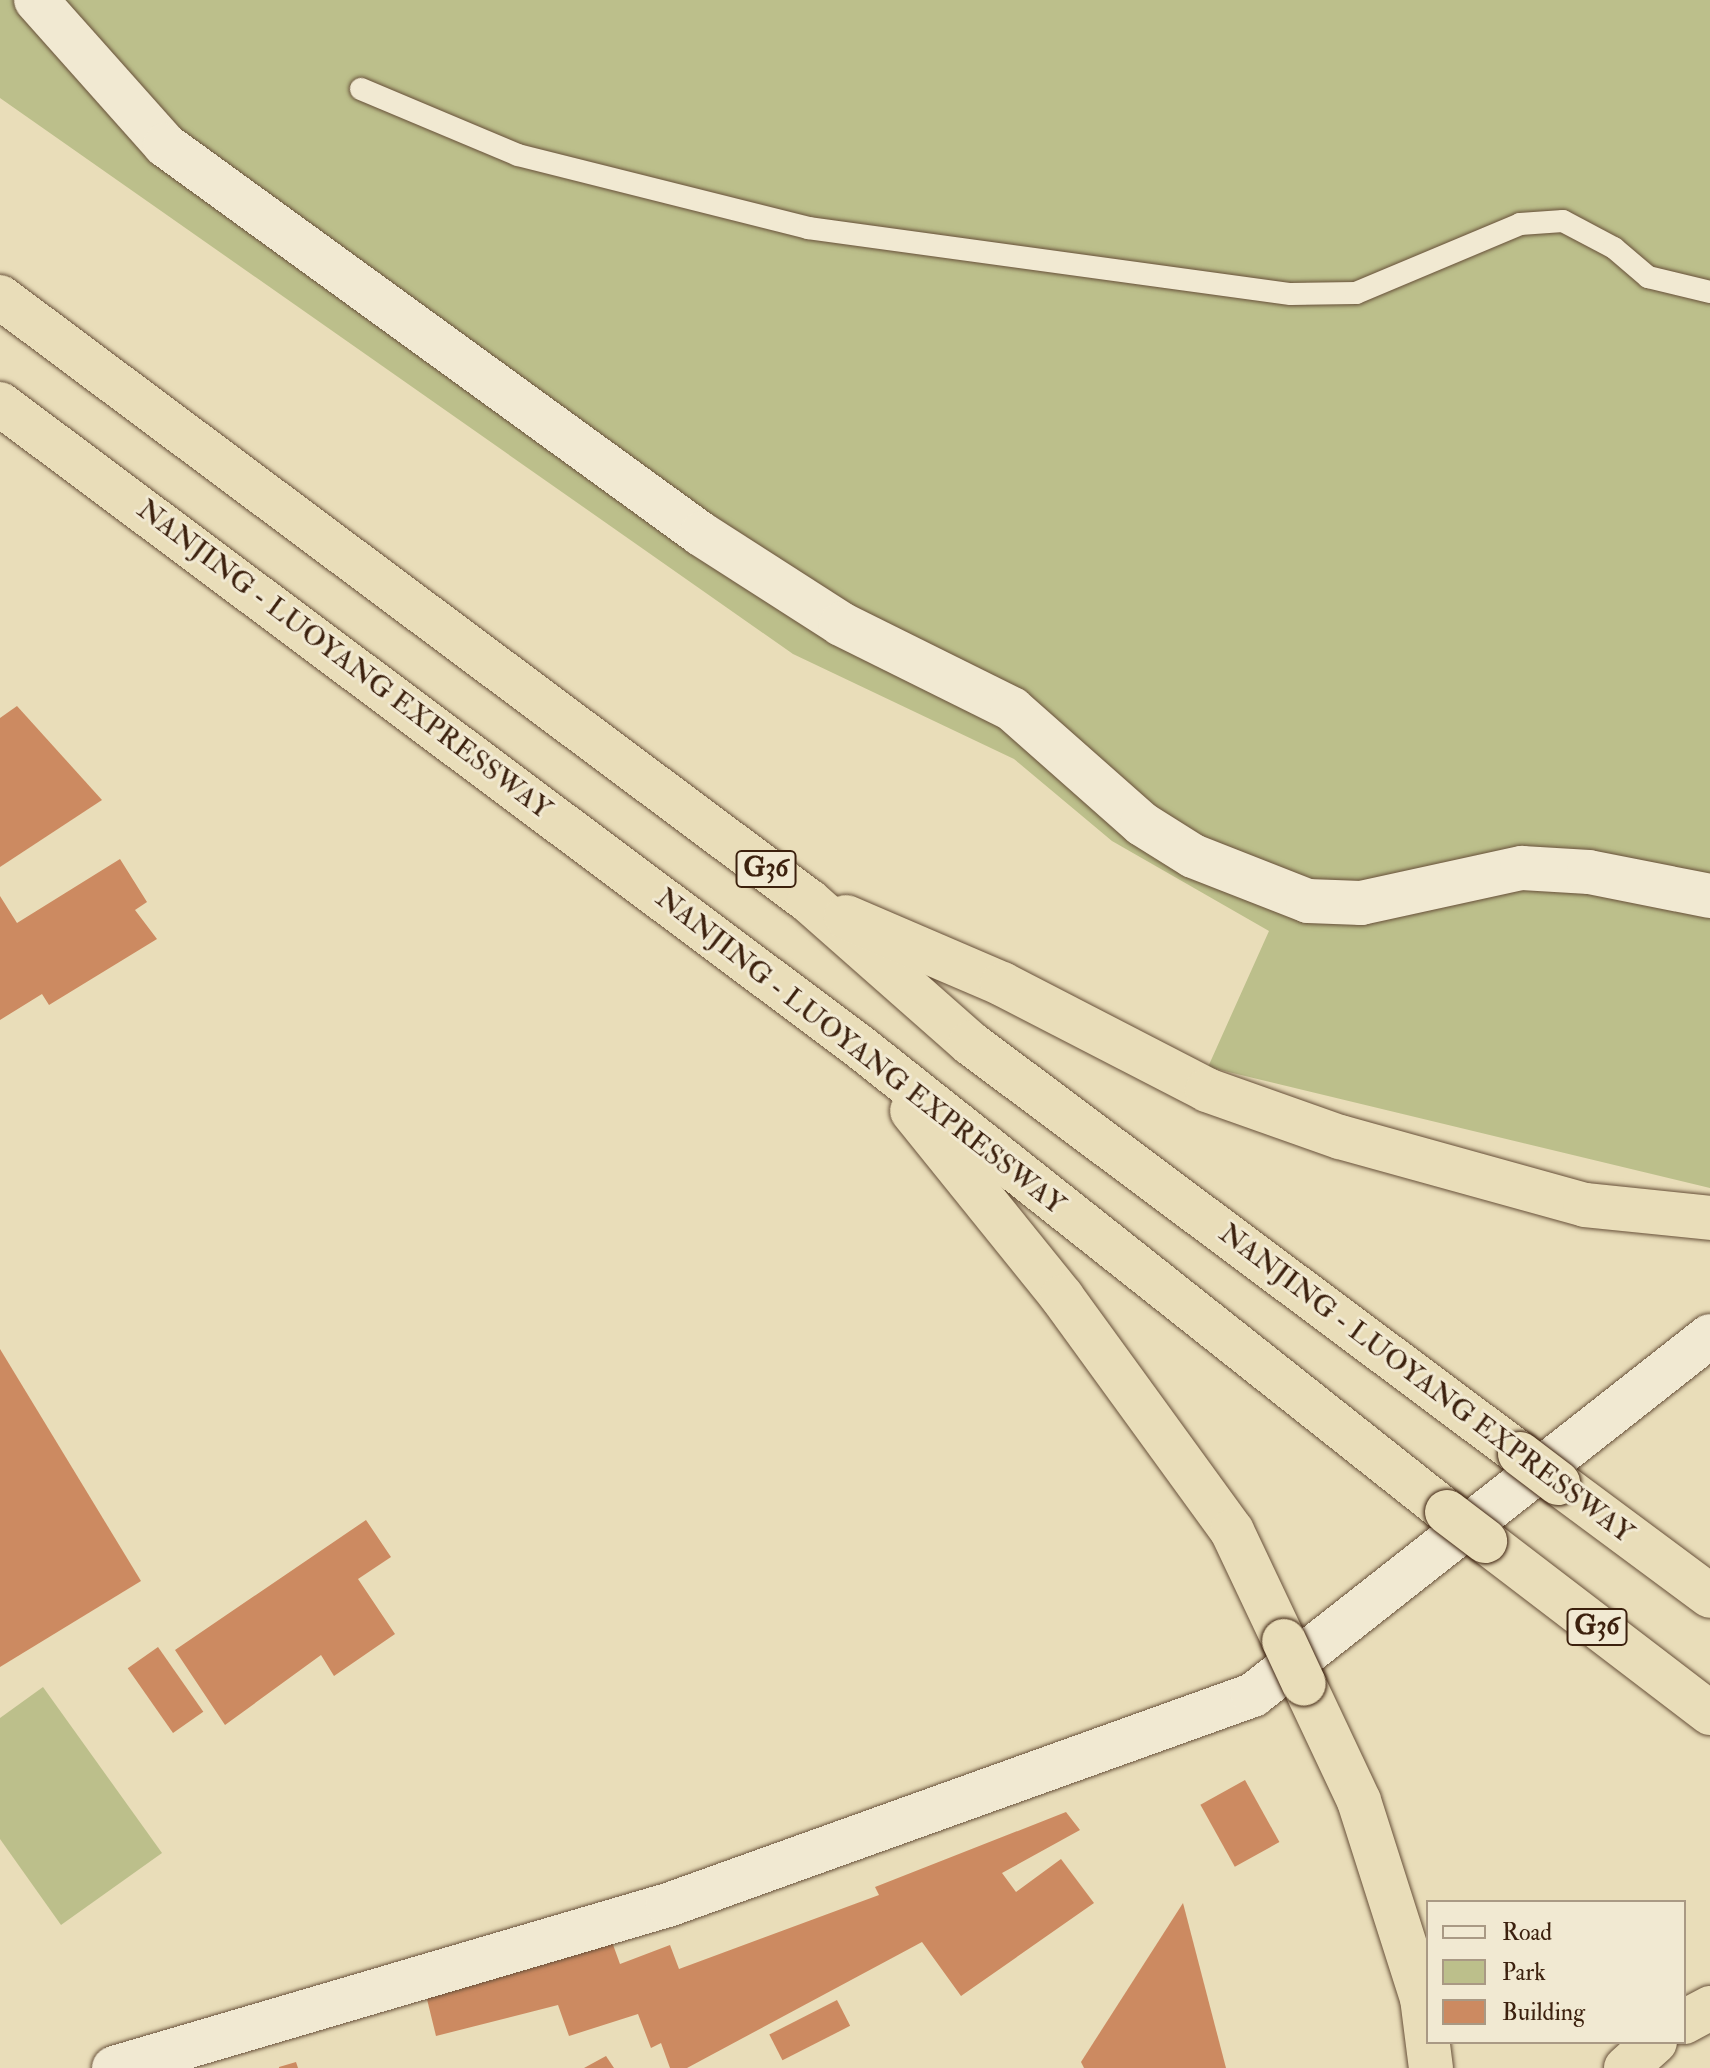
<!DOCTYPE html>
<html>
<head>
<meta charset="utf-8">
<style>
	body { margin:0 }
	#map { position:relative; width:1710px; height:2068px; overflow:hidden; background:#e9ddb9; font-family:"IM FELL Double Pica",serif }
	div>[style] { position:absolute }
	.green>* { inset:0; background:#bcbf8b }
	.building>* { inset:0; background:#cc8a61; transform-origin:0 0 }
	.roads { filter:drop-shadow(0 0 2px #675039) drop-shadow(0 0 2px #675039) }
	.service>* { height:22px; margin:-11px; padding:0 11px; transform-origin:11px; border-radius:11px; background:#f1e9d2 }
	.minor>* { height:44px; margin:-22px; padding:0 22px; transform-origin:22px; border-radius:22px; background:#f1e9d2 }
	.motorway>* { height:44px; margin:-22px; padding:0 22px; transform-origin:22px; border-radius:22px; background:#e9ddb9 }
	.bridges { filter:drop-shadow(0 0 2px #3c210e) drop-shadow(0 0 2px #3c210e) }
	.motorway-bridge>* { height:44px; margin:-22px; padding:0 22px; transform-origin:22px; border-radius:22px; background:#e9ddb9 }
	span { translate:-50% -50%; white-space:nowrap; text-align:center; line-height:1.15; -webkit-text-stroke:6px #f1e9d2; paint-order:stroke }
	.shield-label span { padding:2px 6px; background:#f1e9d2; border:2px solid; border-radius:6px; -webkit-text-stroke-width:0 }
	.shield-label { font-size:26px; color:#3c210e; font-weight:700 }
	.street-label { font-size:28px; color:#3c210e }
	.legend { position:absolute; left:1426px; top:1900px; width:260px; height:144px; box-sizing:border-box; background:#f1e9d2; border:2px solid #a99984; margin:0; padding:10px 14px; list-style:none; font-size:24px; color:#3c210e }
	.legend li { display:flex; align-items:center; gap:16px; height:40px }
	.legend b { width:40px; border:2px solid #a99984 }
</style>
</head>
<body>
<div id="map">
	<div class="green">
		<div style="clip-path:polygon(0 0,1710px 0,1710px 1188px,1208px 1067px,1269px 931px,1112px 841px,1014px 759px,793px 654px,0 98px)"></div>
		<div style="clip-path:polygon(43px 1687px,162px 1853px,61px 1925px,0 1839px,0 1718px)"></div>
	</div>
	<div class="building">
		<div style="clip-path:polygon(17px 706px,102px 800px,0 867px,0 718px)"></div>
		<div style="clip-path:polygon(120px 859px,147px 902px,135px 910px,157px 939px,49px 1005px,42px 994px,0 1020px,0 896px,17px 923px)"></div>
		<div style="clip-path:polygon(0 1349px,141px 1581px,0 1667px)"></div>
		<div style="clip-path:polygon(366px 1520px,391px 1557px,358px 1579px,395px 1634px,334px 1676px,321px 1655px,225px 1725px,175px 1650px)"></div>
		<div style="left:158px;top:1647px;width:79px;height:37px;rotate:55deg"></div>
		<div style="left:1245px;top:1780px;width:71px;height:51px;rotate:61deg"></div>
		<div style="clip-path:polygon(1066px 1812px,1080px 1830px,1002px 1873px,1016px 1892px,1061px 1859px,1094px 1903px,961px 1996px,922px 1942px,687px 2068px,670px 2068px,661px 2043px,651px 2048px,638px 2014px,569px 2036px,558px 2005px,436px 2036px,425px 1991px,611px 1939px,620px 1964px,670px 1945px,679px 1969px,879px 1895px,875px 1887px)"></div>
		<div style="clip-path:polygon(1183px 1903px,1226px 2068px,1084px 2068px,1081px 2062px)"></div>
		<div style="left:837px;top:2000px;width:29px;height:76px;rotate:63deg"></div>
		<div style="clip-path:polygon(606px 2056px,614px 2068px,584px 2068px)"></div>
		<div style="clip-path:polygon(296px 2062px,298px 2068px,279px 2068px,279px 2067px)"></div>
	</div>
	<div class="roads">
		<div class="service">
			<div style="left:361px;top:89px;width:170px;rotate:22.8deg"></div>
			<div style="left:518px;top:155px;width:299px;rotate:14.1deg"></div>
			<div style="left:808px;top:228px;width:487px;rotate:7.8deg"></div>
			<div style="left:1291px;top:294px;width:65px;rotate:-0.9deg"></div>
			<div style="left:1356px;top:293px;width:178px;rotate:-22.8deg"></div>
			<div style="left:1520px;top:224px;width:43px;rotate:-4deg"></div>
			<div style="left:1563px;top:221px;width:58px;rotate:27.9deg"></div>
			<div style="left:1614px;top:248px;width:45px;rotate:40.5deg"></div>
			<div style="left:1648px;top:277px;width:64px;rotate:13.6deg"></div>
		</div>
		<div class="minor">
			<div style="left:36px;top:0;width:194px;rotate:48.3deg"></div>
			<div style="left:165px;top:145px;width:662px;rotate:35.97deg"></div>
			<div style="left:701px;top:534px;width:166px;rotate:32.7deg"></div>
			<div style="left:841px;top:624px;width:191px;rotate:26.4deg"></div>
			<div style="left:1012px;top:709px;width:174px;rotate:41.5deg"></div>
			<div style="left:1142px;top:824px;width:60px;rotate:32.1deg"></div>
			<div style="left:1193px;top:856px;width:123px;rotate:21.4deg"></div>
			<div style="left:1308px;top:901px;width:53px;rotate:2.2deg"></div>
			<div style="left:1361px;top:903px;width:165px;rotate:-12.3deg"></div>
			<div style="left:1522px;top:868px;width:67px;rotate:3.4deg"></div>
			<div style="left:1589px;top:872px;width:123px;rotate:11.2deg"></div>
			<div style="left:114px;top:2068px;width:577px;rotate:-16.4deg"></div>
			<div style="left:668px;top:1905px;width:622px;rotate:-19.75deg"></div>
			<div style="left:1253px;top:1695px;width:581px;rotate:-38.15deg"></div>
		</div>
		<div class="motorway">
			<div style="left:0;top:297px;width:1010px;rotate:36.75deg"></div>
			<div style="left:809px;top:901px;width:215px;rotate:41.4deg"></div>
			<div style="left:970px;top:1043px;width:687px;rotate:36.77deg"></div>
			<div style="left:0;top:404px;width:1074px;rotate:36.78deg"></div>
			<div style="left:860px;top:1047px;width:749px;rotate:38.38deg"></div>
			<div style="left:846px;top:917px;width:170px;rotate:23.2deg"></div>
			<div style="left:1002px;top:984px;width:231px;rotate:27.3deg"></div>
			<div style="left:1207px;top:1090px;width:141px;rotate:19.5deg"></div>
			<div style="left:1340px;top:1137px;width:254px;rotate:15.5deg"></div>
			<div style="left:1585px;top:1205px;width:126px;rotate:5.9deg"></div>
			<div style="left:912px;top:1111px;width:239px;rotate:51.1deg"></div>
			<div style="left:1062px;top:1297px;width:289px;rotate:54deg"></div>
			<div style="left:1232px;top:1531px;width:122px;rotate:64.7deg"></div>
			<div style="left:1558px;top:1483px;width:189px;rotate:36.6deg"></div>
			<div style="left:1485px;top:1541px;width:283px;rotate:37.4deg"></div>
			<div style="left:1304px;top:1684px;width:129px;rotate:64.8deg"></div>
			<div style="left:1359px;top:1801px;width:207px;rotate:72.3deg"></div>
			<div style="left:1422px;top:1998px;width:71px;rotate:82.7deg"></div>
			<div style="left:1684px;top:2022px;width:30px;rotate:-28deg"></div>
			<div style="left:1626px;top:2068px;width:39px;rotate:-42deg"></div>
		</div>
	</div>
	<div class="bridges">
		<div class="motorway-bridge">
			<div style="left:1520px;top:1454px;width:48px;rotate:37.3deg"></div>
			<div style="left:1447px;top:1512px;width:48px;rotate:37.3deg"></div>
			<div style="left:1284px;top:1641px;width:47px;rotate:65.1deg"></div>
		</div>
	</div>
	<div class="shield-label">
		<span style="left:766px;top:869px">G36</span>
		<span style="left:1597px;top:1627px">G36</span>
	</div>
	<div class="street-label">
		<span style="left:344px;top:660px;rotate:37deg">NANJING - LUOYANG EXPRESSWAY</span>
		<span style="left:860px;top:1052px;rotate:38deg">NANJING - LUOYANG EXPRESSWAY</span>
		<span style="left:1426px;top:1384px;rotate:37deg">NANJING - LUOYANG EXPRESSWAY</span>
	</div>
	<ul class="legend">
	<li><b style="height:10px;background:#f1e9d2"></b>Road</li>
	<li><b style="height:22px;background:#bcbf8b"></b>Park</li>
	<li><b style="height:22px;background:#cc8a61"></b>Building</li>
	</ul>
</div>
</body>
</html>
